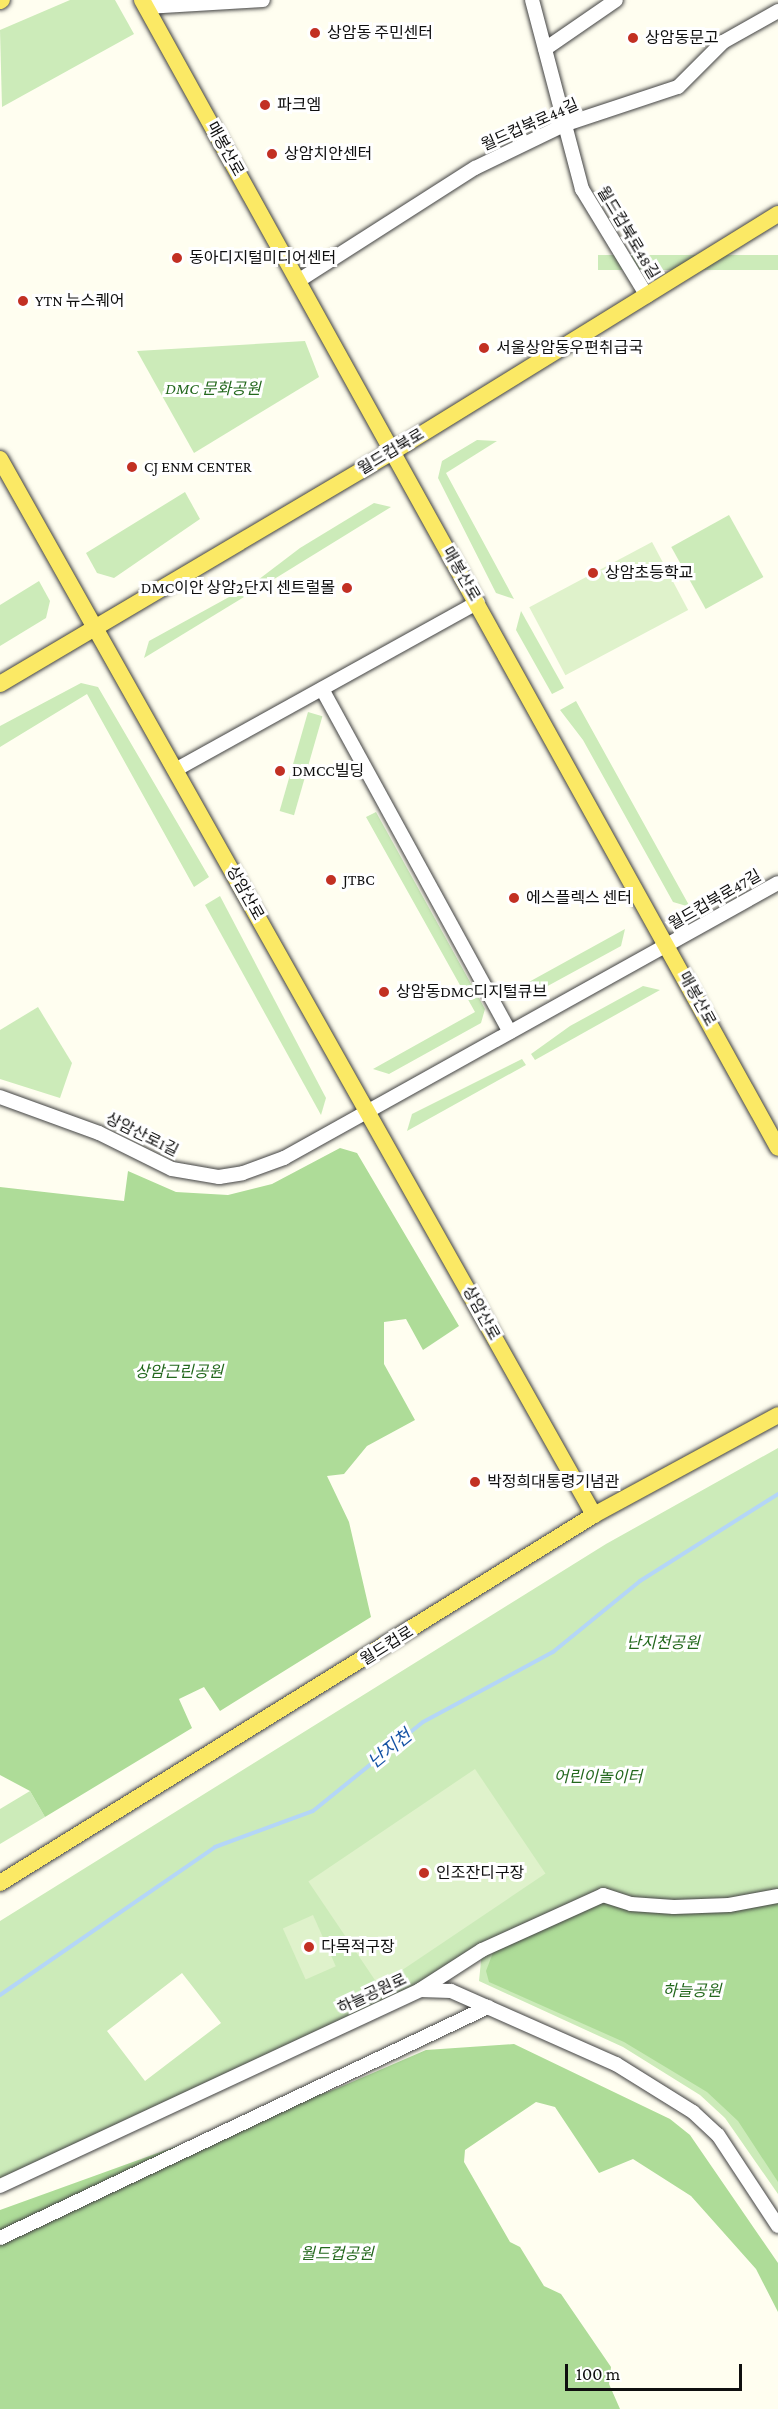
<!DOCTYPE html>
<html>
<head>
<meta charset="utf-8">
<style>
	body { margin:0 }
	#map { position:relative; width:778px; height:2409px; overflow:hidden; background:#fffef0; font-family:"Crimson Pro","Noto Sans KR",serif }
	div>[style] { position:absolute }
	.green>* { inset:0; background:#ccebb9; transform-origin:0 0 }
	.forest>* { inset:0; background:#aedc98 }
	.pitch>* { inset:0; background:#dff2cb; transform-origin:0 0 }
	.stream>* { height:4px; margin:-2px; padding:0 2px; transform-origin:2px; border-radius:2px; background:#b4d6f7 }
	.roads { filter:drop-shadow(0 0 2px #424242) drop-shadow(0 0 2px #424242) }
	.minor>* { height:14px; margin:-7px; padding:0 7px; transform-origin:7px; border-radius:7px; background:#fff }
	.major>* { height:16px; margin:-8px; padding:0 8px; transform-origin:8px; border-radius:8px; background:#fbe965 }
	.dots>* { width:16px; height:16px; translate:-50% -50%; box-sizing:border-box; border:3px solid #fff; border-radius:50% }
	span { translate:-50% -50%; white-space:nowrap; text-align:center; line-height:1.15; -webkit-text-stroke:6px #fff; paint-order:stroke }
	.poi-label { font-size:16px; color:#0f0f0f }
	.left { translate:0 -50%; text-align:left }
	.right { translate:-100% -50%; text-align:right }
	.street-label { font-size:16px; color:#0f0f0f }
	.park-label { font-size:16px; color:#23681d; font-style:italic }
	.water-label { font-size:18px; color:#1553a4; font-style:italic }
	.scale { position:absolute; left:565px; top:2364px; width:177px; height:27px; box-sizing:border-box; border:3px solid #0f0f0f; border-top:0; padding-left:8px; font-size:18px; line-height:21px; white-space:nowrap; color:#0f0f0f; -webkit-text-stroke:4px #fff; paint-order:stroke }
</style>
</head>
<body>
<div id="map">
	<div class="green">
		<div style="clip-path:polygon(70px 0,115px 0,134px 34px,2px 107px,0 30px)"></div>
		<div style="left:778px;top:255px;width:15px;height:180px;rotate:90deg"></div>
		<div style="clip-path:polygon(305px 341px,319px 377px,194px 453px,137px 351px)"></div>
		<div style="clip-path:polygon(477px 440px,497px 441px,446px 473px,514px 599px,496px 593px,438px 478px,442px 461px)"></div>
		<div style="clip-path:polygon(185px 492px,200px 519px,114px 578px,97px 573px,86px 553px)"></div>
		<div style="clip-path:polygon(374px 503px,391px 507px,253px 592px,250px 586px,300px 548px)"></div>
		<div style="left:729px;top:515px;width:71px;height:66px;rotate:61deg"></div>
		<div style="clip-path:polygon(39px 581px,50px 601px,46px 618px,0 646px,0 605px)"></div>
		<div style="clip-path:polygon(240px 591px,244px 597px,144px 658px,149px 641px)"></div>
		<div style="clip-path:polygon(521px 611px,564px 688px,552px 694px,516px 630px)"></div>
		<div style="clip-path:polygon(81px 683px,98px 687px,209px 877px,194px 887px,87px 694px,0 747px,0 726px)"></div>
		<div style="clip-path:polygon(576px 701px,690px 907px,673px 902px,583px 740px,560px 710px)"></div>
		<div style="left:308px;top:712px;width:15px;height:103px;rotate:16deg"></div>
		<div style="clip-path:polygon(376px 812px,485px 1009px,481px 1023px,389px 1074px,373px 1069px,475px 1012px,366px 817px)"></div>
		<div style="clip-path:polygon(220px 896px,326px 1098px,321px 1115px,205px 905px)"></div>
		<div style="clip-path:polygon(625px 929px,621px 946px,522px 1000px,507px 994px)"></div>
		<div style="clip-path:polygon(643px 986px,660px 990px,535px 1060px,531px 1054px,570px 1026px)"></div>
		<div style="clip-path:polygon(38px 1007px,72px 1063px,60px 1098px,0 1079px,0 1030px)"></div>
		<div style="clip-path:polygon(522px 1059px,526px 1065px,407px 1131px,412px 1114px)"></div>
		<div style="clip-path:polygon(evenodd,778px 1448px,778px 2194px,725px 2118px,700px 2095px,623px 2047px,479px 1981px,482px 1951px,420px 1990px,0 2181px,0 1921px,606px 1544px,778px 1448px,182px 1973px,221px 2023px,145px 2081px,107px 2031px,182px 1973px)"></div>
		<div style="clip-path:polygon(30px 1791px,45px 1817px,0 1844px,0 1809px)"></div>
	</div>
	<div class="forest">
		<div style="clip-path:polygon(340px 1148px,357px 1153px,459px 1326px,423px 1350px,406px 1319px,384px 1322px,384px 1364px,415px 1420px,367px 1446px,344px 1474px,327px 1476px,349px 1522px,371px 1617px,220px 1711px,204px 1687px,179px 1699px,192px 1728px,45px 1817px,30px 1791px,0 1775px,0 1187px,124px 1201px,128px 1171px,176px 1192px,228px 1195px,272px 1184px)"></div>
		<div style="clip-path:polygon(602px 1900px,629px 1906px,778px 1902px,778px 2182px,738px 2121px,707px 2092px,624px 2042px,489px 1982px,486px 1971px,494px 1950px)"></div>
		<div style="clip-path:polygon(514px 2044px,670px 2119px,690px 2135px,778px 2263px,778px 2312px,756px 2269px,691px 2196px,633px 2159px,599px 2173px,555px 2107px,536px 2102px,465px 2150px,464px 2162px,510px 2242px,520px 2247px,544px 2286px,561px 2294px,611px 2367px,609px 2384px,620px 2409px,0 2409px,0 2210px,338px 2088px,426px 2050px)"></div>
	</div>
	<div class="pitch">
		<div style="left:652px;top:542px;width:77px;height:139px;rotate:62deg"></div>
		<div style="left:475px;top:1769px;width:126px;height:201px;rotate:56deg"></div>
		<div style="left:313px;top:1915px;width:56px;height:33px;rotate:66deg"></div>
	</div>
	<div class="stream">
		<div style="left:0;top:1995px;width:261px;rotate:-34.5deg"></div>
		<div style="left:215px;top:1847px;width:104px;rotate:-20.2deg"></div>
		<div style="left:313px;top:1811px;width:141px;rotate:-39deg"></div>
		<div style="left:423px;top:1722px;width:148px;rotate:-28.3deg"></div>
		<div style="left:553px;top:1652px;width:112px;rotate:-39.2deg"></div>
		<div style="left:640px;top:1581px;width:163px;rotate:-32.2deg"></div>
	</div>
	<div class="roads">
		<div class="minor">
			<div style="left:532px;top:0;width:196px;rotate:75.2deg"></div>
			<div style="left:582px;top:189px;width:125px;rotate:58.7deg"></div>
			<div style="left:146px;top:7px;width:117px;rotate:-3.4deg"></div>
			<div style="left:545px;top:49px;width:86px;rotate:-34.6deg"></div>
			<div style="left:298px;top:281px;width:210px;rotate:-32.6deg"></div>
			<div style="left:475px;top:168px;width:101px;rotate:-25.8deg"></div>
			<div style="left:566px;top:124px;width:118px;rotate:-18.3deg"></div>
			<div style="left:678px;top:87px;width:64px;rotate:-45deg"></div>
			<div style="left:723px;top:42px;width:63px;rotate:-29.4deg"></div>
			<div style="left:322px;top:689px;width:391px;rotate:61.3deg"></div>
			<div style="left:177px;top:769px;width:344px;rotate:-29deg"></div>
			<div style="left:0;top:1097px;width:105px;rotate:20deg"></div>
			<div style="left:99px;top:1133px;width:81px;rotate:26.3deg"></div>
			<div style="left:172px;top:1169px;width:48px;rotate:9.7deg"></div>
			<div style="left:219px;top:1177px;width:24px;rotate:-9deg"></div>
			<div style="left:243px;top:1173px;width:44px;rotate:-20.1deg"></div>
			<div style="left:284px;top:1158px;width:565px;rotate:-29.1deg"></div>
			<div style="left:420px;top:1990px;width:74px;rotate:-32.8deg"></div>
			<div style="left:482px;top:1950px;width:133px;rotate:-24.4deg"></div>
			<div style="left:603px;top:1895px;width:29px;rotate:18deg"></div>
			<div style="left:631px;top:1904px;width:43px;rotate:4deg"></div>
			<div style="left:674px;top:1907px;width:55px;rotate:-2.1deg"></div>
			<div style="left:729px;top:1905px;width:50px;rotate:-10.4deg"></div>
			<div style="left:0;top:2186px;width:463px;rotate:-25deg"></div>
			<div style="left:420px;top:1990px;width:31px;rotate:2deg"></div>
			<div style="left:451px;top:1991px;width:180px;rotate:23.9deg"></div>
			<div style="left:616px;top:2064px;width:91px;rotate:31.9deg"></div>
			<div style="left:693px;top:2112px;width:34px;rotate:43deg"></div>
			<div style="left:718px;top:2135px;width:109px;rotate:56.6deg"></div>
			<div style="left:0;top:2238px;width:540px;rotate:-25.33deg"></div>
		</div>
		<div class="major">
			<div style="left:142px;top:0;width:1312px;rotate:61.01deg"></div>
			<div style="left:0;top:1px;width:2px;rotate:-27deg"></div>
			<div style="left:0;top:459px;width:1212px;rotate:60.64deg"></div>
			<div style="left:0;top:684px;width:454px;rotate:-30.6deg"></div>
			<div style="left:391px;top:453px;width:455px;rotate:-31.7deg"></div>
			<div style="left:0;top:1883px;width:699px;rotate:-31.78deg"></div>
			<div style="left:594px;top:1515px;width:209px;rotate:-28.5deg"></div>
		</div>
	</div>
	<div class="dots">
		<div style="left:315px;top:33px;background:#c23023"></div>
		<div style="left:633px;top:38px;background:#c23023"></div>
		<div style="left:265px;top:105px;background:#c23023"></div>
		<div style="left:272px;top:154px;background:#c23023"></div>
		<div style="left:177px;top:258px;background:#c23023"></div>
		<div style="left:23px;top:301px;background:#c23023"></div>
		<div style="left:484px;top:348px;background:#c23023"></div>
		<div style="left:132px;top:467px;background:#c23023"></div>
		<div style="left:593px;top:573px;background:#c23023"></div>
		<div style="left:347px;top:588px;background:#c23023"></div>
		<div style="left:280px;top:771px;background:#c23023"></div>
		<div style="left:331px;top:880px;background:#c23023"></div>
		<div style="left:514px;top:898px;background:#c23023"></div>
		<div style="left:384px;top:992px;background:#c23023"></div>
		<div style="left:475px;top:1482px;background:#c23023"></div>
		<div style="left:424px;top:1873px;background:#c23023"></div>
		<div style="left:309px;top:1947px;background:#c23023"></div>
	</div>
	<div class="poi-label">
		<span class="left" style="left:327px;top:33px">상암동 주민센터</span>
		<span class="left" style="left:645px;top:38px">상암동문고</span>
		<span class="left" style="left:277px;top:105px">파크엠</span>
		<span class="left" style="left:284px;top:154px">상암치안센터</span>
		<span class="left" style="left:189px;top:258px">동아디지털미디어센터</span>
		<span class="left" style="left:35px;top:301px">YTN 뉴스퀘어</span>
		<span class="left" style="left:496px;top:348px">서울상암동우편취급국</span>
		<span class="left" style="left:144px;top:467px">CJ ENM CENTER</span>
		<span class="left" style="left:605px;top:573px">상암초등학교</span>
		<span class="right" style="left:335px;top:588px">DMC이안 상암2단지 센트럴몰</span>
		<span class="left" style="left:292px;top:771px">DMCC빌딩</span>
		<span class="left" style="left:343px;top:880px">JTBC</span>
		<span class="left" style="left:526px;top:898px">에스플렉스 센터</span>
		<span class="left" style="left:396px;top:992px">상암동DMC디지털큐브</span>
		<span class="left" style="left:487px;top:1482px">박정희대통령기념관</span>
		<span class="left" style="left:436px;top:1873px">인조잔디구장</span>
		<span class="left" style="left:321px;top:1947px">다목적구장</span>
	</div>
	<div class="street-label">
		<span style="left:530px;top:125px;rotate:-24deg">월드컵북로44길</span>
		<span style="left:225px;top:149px;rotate:61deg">매봉산로</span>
		<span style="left:628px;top:233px;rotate:59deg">월드컵북로48길</span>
		<span style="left:391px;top:452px;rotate:-31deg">월드컵북로</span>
		<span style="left:461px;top:574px;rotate:60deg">매봉산로</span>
		<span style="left:245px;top:893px;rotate:61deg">상암산로</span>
		<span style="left:715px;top:900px;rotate:-30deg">월드컵북로47길</span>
		<span style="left:697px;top:999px;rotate:61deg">매봉산로</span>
		<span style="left:142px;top:1135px;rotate:26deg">상암산로1길</span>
		<span style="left:481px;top:1313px;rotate:61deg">상암산로</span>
		<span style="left:387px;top:1646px;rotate:-32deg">월드컵로</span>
		<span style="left:372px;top:1994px;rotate:-25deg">하늘공원로</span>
	</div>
	<div class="park-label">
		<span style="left:213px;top:389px">DMC 문화공원</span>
		<span style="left:179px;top:1372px">상암근린공원</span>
		<span style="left:663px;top:1643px">난지천공원</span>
		<span style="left:598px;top:1777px">어린이놀이터</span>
		<span style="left:692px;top:1991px">하늘공원</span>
		<span style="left:337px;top:2254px">월드컵공원</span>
	</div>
	<div class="water-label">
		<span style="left:390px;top:1749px;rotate:-39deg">난지천</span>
	</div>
	<div class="scale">100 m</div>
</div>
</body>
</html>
